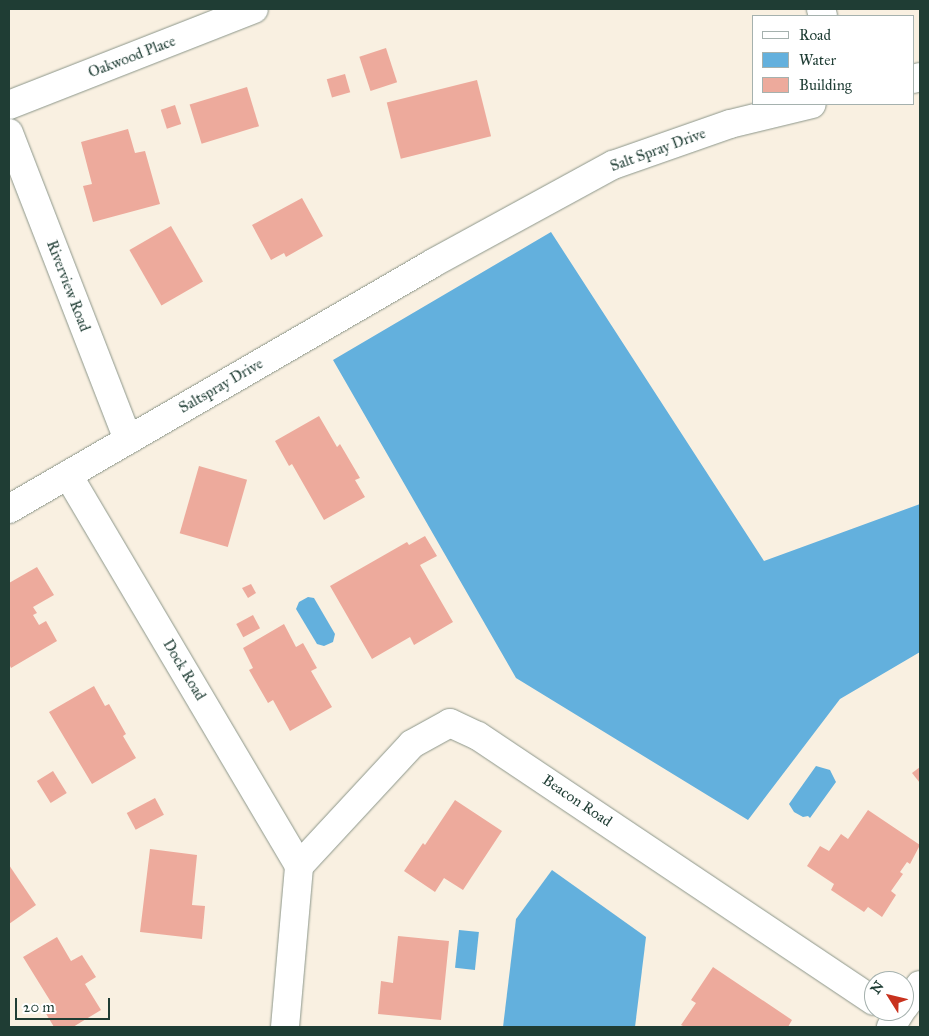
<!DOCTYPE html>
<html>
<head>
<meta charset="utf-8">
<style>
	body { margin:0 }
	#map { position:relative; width:929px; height:1036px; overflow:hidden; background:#f9f0e1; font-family:"IM FELL Great Primer",serif }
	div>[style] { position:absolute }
	.water>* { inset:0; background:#63b0dd; transform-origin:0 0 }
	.building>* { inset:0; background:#edaa9c; transform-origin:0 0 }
	.roads { filter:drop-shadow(0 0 1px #8c968a) drop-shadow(0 0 1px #8c968a) }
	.minor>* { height:28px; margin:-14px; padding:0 14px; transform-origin:14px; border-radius:14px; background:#fff }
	span { translate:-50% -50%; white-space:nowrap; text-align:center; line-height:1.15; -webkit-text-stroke:4px #fff; paint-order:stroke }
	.street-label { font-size:15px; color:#1f3d34 }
	.frame { position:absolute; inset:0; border:10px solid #1f3d34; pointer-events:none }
	.legend { position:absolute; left:752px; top:15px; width:162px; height:90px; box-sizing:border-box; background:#fff; border:1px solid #a5b1ae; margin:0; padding:6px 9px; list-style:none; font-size:15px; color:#1f3d34 }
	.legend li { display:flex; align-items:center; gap:10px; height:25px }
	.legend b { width:25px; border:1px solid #a5b1ae }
	.north { position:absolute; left:864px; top:971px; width:50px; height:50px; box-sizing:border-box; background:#fff; border:1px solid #a5b1ae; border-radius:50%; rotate:306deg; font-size:14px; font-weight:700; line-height:20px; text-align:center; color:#1f3d34 }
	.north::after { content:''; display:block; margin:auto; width:18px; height:22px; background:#c8321e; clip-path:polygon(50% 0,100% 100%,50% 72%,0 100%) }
	.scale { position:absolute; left:15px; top:998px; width:95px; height:22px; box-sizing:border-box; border:2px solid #1f3d34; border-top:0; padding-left:6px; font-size:15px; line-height:18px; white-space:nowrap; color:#1f3d34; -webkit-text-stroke:4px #fff; paint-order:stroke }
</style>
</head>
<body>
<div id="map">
	<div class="water">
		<div style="clip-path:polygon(551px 232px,764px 561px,920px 504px,920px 652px,840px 699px,748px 820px,516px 678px,333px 360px)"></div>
		<div style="clip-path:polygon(308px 597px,314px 598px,335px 634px,333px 642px,324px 646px,317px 644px,296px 609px,299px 602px)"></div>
		<div style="clip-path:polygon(816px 766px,830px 770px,836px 782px,810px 818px,808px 816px,803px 817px,794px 812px,789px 804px)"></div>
		<div style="clip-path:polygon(552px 870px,646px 937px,635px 1027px,503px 1027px,516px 919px)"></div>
		<div style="left:459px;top:930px;width:20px;height:38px;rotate:6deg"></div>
	</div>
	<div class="building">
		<div style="left:386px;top:48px;width:36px;height:28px;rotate:72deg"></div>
		<div style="left:345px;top:74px;width:19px;height:19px;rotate:74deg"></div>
		<div style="left:477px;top:80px;width:58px;height:93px;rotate:76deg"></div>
		<div style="left:247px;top:87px;width:41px;height:60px;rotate:73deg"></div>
		<div style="left:175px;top:105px;width:20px;height:15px;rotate:72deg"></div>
		<div style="clip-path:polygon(128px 129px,135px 153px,145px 151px,160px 204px,93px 222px,83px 186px,92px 184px,81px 142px)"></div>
		<div style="clip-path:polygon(302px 198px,323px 236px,286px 257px,284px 253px,271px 260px,252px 225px)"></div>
		<div style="left:171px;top:226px;width:64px;height:48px;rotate:60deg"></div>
		<div style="clip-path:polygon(319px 416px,337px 447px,340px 444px,360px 478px,355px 480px,365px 497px,324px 520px,292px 464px,289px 466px,275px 441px)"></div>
		<div style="left:199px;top:466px;width:50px;height:70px;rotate:16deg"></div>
		<div style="clip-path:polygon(425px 536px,437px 556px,420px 565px,453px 622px,414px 645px,410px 637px,372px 659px,330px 586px,407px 542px,409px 545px)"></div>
		<div style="clip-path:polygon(37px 567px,54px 595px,33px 607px,37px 613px,33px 615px,39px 625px,46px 621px,57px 641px,11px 668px,9px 664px,9px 583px)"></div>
		<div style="clip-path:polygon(251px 584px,256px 593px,248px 598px,242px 588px)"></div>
		<div style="left:253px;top:615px;width:15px;height:19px;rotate:62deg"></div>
		<div style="clip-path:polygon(284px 624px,296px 647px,303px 643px,317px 668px,311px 671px,332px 707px,290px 731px,273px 700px,268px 703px,249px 670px,253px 668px,243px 648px)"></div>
		<div style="clip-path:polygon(94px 686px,105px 706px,109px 704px,126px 734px,123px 736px,136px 758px,92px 784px,49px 712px)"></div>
		<div style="clip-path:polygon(920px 767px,920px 783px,912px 773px)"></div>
		<div style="left:53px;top:771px;width:26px;height:19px;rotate:58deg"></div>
		<div style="left:155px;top:798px;width:19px;height:32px;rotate:62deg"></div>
		<div style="clip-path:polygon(455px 800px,502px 831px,463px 890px,444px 878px,435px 892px,404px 871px,423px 843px,425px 845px)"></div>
		<div style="clip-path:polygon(868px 810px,920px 845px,910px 864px,907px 862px,900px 872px,903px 874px,891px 891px,896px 895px,882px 917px,868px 907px,864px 912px,831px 890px,834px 884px,807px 866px,820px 846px,829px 851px,841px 834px,848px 839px)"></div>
		<div style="clip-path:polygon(150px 849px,197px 855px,192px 905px,205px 906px,202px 939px,140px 932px)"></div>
		<div style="clip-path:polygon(9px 865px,36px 905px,9px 924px)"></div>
		<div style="clip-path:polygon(398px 936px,449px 941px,441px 1020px,378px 1014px,381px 981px,393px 983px)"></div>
		<div style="clip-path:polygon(57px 937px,71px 961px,82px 955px,96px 977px,85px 984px,101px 1010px,73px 1027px,54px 1027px,45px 1012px,54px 1007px,23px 957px)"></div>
		<div style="clip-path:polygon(713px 967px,792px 1020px,788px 1027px,685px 1027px,681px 1025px,696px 1003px,691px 1000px)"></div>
	</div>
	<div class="roads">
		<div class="minor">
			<div style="left:821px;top:9px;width:7px;rotate:74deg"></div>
			<div style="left:913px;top:79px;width:7px;rotate:-16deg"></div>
			<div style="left:9px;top:105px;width:263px;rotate:-21.4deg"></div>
			<div style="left:9px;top:133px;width:329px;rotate:68.8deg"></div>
			<div style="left:68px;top:475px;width:454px;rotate:59.4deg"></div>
			<div style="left:9px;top:509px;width:490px;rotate:-30.1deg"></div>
			<div style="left:433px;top:263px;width:205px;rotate:-28.6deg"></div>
			<div style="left:613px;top:165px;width:124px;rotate:-19.3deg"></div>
			<div style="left:730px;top:124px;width:84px;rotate:-13.7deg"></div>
			<div style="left:299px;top:866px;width:166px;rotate:-47.2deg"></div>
			<div style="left:412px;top:744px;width:43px;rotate:-28.9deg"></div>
			<div style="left:450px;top:723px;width:31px;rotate:25deg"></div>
			<div style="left:478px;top:736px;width:476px;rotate:33.8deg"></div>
			<div style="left:904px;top:1007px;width:27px;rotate:-54deg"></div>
			<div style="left:285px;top:1027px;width:162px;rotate:-85deg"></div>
			<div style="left:891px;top:1027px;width:19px;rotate:-58deg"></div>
		</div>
	</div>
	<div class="street-label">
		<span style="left:132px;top:57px;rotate:-21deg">Oakwood Place</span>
		<span style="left:658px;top:150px;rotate:-20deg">Salt Spray Drive</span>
		<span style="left:68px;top:286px;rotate:69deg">Riverview Road</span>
		<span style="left:221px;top:386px;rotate:-30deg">Saltspray Drive</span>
		<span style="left:184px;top:670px;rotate:59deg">Dock Road</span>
		<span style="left:577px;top:801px;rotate:34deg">Beacon Road</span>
	</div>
	<div class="frame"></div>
	<ul class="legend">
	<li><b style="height:6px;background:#fff"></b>Road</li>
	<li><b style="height:14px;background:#63b0dd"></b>Water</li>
	<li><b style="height:14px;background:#edaa9c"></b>Building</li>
	</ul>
	<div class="north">N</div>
	<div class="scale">20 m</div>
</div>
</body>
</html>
